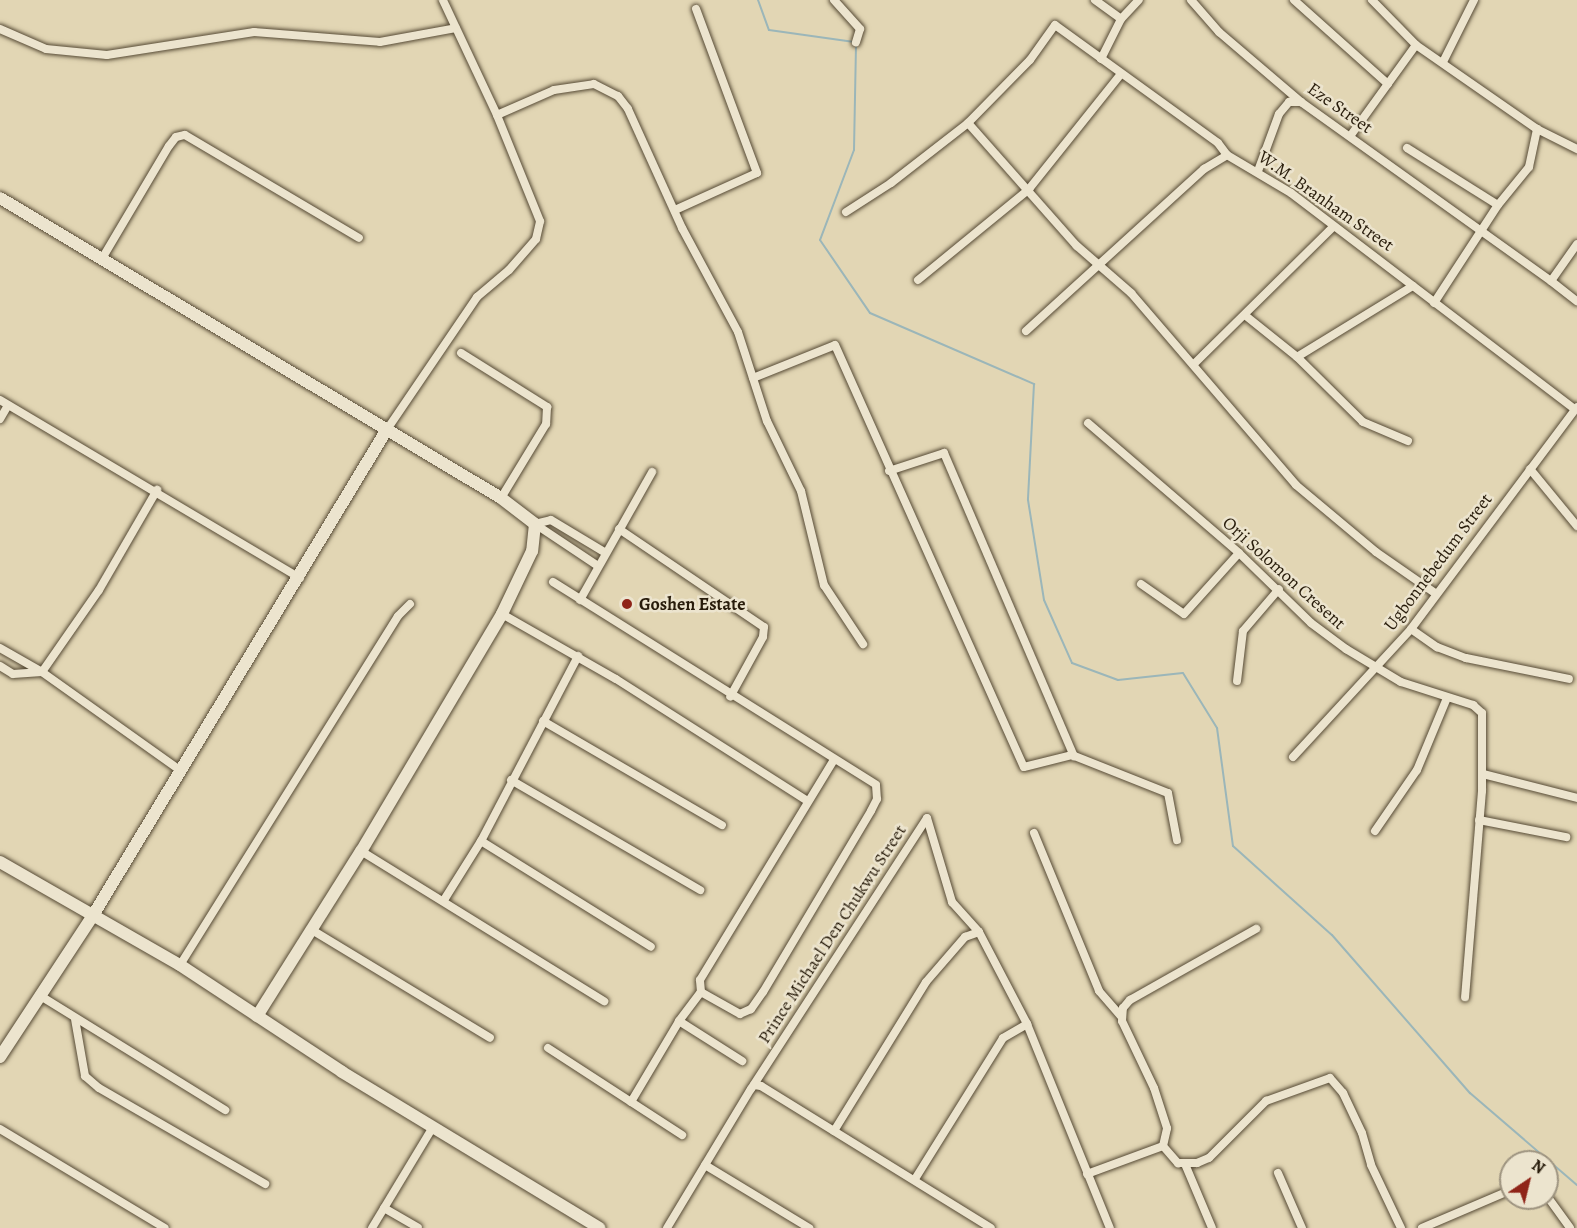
<!DOCTYPE html>
<html>
<head>
<meta charset="utf-8">
<style>
	body { margin:0 }
	#map { position:relative; width:1577px; height:1228px; overflow:hidden; background:#e2d6b4; font-family:Alegreya,serif }
	div>[style] { position:absolute }
	.stream>* { height:2px; margin:-1px; padding:0 1px; transform-origin:1px; border-radius:1px; background:#9bb6b9 }
	.roads { filter:drop-shadow(0 0 2px #564a35) drop-shadow(0 0 2px #564a35) }
	.street>* { height:8px; margin:-4px; padding:0 4px; transform-origin:4px; border-radius:4px; background:#ece4ce }
	.secondary>* { height:12px; margin:-6px; padding:0 6px; transform-origin:6px; border-radius:6px; background:#ece4ce }
	.dots>* { width:16px; height:16px; translate:-50% -50%; box-sizing:border-box; border:3px solid #ece4ce; border-radius:50% }
	span { translate:-50% -50%; white-space:nowrap; text-align:center; line-height:1.15; -webkit-text-stroke:5px #ece4ce; paint-order:stroke }
	.street-label { font-size:18px; color:#281c0b }
	.poi-label { font-size:18px; color:#281c0b; font-weight:700 }
	.left { translate:0 -50%; text-align:left }
	.north { position:absolute; left:1499px; top:1150px; width:60px; height:60px; box-sizing:border-box; background:#ece4ce; border:2px solid #9e9480; border-radius:50%; rotate:35deg; font-size:16px; font-weight:700; line-height:24px; text-align:center; color:#281c0b }
	.north::after { content:''; display:block; margin:auto; width:21px; height:27px; background:#8f2418; clip-path:polygon(50% 0,100% 100%,50% 72%,0 100%) }
</style>
</head>
<body>
<div id="map">
	<div class="stream">
		<div style="left:758px;top:0;width:32px;rotate:70deg"></div>
		<div style="left:769px;top:30px;width:86px;rotate:8deg"></div>
		<div style="left:856px;top:45px;width:105px;rotate:91.1deg"></div>
		<div style="left:854px;top:150px;width:96px;rotate:110.7deg"></div>
		<div style="left:820px;top:240px;width:88px;rotate:55.6deg"></div>
		<div style="left:870px;top:313px;width:179px;rotate:23.4deg"></div>
		<div style="left:1034px;top:384px;width:116px;rotate:93deg"></div>
		<div style="left:1028px;top:500px;width:101px;rotate:80.9deg"></div>
		<div style="left:1044px;top:600px;width:69px;rotate:66deg"></div>
		<div style="left:1072px;top:663px;width:49px;rotate:20.3deg"></div>
		<div style="left:1118px;top:680px;width:65px;rotate:-6.1deg"></div>
		<div style="left:1183px;top:673px;width:65px;rotate:58.3deg"></div>
		<div style="left:1217px;top:728px;width:119px;rotate:82.3deg"></div>
		<div style="left:1233px;top:846px;width:133px;rotate:42deg"></div>
		<div style="left:1332px;top:935px;width:210px;rotate:48.9deg"></div>
		<div style="left:1470px;top:1093px;width:141px;rotate:40.7deg"></div>
	</div>
	<div class="roads">
		<div class="street">
			<div style="left:834px;top:0;width:39px;rotate:48deg"></div>
			<div style="left:860px;top:29px;width:14px;rotate:107deg"></div>
			<div style="left:1095px;top:0;width:32px;rotate:36deg"></div>
			<div style="left:1191px;top:0;width:43px;rotate:48.8deg"></div>
			<div style="left:1219px;top:32px;width:108px;rotate:40.5deg"></div>
			<div style="left:1301px;top:102px;width:307px;rotate:35.6deg"></div>
			<div style="left:1551px;top:281px;width:45px;rotate:-54.9deg"></div>
			<div style="left:1294px;top:0;width:126px;rotate:41.8deg"></div>
			<div style="left:1372px;top:0;width:63px;rotate:45.6deg"></div>
			<div style="left:1416px;top:45px;width:147px;rotate:34.8deg"></div>
			<div style="left:1537px;top:129px;width:45px;rotate:26.6deg"></div>
			<div style="left:0;top:29px;width:50px;rotate:23.5deg"></div>
			<div style="left:46px;top:49px;width:61px;rotate:5.6deg"></div>
			<div style="left:107px;top:55px;width:149px;rotate:-8.9deg"></div>
			<div style="left:254px;top:32px;width:126px;rotate:4.5deg"></div>
			<div style="left:380px;top:42px;width:77px;rotate:-10.4deg"></div>
			<div style="left:1101px;top:59px;width:45px;rotate:-63.4deg"></div>
			<div style="left:1121px;top:19px;width:26px;rotate:-47deg"></div>
			<div style="left:1443px;top:62px;width:69px;rotate:-63.4deg"></div>
			<div style="left:497px;top:115px;width:62px;rotate:-23.7deg"></div>
			<div style="left:554px;top:90px;width:40px;rotate:-8.5deg"></div>
			<div style="left:594px;top:84px;width:27px;rotate:27deg"></div>
			<div style="left:618px;top:96px;width:16px;rotate:52deg"></div>
			<div style="left:628px;top:109px;width:131px;rotate:65.6deg"></div>
			<div style="left:682px;top:228px;width:118px;rotate:61.7deg"></div>
			<div style="left:738px;top:332px;width:94px;rotate:72deg"></div>
			<div style="left:767px;top:421px;width:78px;rotate:64.1deg"></div>
			<div style="left:801px;top:491px;width:97px;rotate:76.3deg"></div>
			<div style="left:824px;top:585px;width:71px;rotate:56.5deg"></div>
			<div style="left:968px;top:123px;width:164px;rotate:48.5deg"></div>
			<div style="left:1077px;top:246px;width:72px;rotate:41deg"></div>
			<div style="left:1131px;top:293px;width:253px;rotate:49.3deg"></div>
			<div style="left:1296px;top:485px;width:104px;rotate:39.9deg"></div>
			<div style="left:1376px;top:552px;width:72px;rotate:34.8deg"></div>
			<div style="left:1351px;top:135px;width:111px;rotate:-54.2deg"></div>
			<div style="left:1407px;top:148px;width:107px;rotate:32.1deg"></div>
			<div style="left:1258px;top:171px;width:61px;rotate:-69.8deg"></div>
			<div style="left:1279px;top:114px;width:16px;rotate:-50deg"></div>
			<div style="left:1289px;top:102px;width:12px"></div>
			<div style="left:675px;top:210px;width:90px;rotate:-24.3deg"></div>
			<div style="left:757px;top:173px;width:175px;rotate:-110.4deg"></div>
			<div style="left:846px;top:212px;width:54px;rotate:-32.8deg"></div>
			<div style="left:891px;top:183px;width:98px;rotate:-37.9deg"></div>
			<div style="left:968px;top:123px;width:88px;rotate:-45.5deg"></div>
			<div style="left:1030px;top:60px;width:43px;rotate:-54.5deg"></div>
			<div style="left:1055px;top:25px;width:201px;rotate:35.9deg"></div>
			<div style="left:1218px;top:143px;width:15px;rotate:53deg"></div>
			<div style="left:1227px;top:155px;width:74px;rotate:30.7deg"></div>
			<div style="left:1291px;top:193px;width:357px;rotate:37.3deg"></div>
			<div style="left:103px;top:257px;width:129px;rotate:-59.3deg"></div>
			<div style="left:169px;top:146px;width:11px;rotate:-52deg"></div>
			<div style="left:176px;top:137px;width:9px;rotate:-13deg"></div>
			<div style="left:185px;top:135px;width:202px;rotate:30.6deg"></div>
			<div style="left:918px;top:280px;width:144px;rotate:-39.3deg"></div>
			<div style="left:1029px;top:189px;width:146px;rotate:-51.4deg"></div>
			<div style="left:1551px;top:281px;width:33px;rotate:38deg"></div>
			<div style="left:1434px;top:303px;width:117px;rotate:-56.9deg"></div>
			<div style="left:1498px;top:205px;width:49px;rotate:-50.8deg"></div>
			<div style="left:1529px;top:167px;width:39px;rotate:-78deg"></div>
			<div style="left:1246px;top:316px;width:65px;rotate:38.8deg"></div>
			<div style="left:1026px;top:331px;width:241px;rotate:-42.3deg"></div>
			<div style="left:1204px;top:169px;width:27px;rotate:-31deg"></div>
			<div style="left:461px;top:353px;width:102px;rotate:32.1deg"></div>
			<div style="left:547px;top:407px;width:17px;rotate:93deg"></div>
			<div style="left:546px;top:424px;width:87px;rotate:121.3deg"></div>
			<div style="left:1194px;top:364px;width:195px;rotate:-44.6deg"></div>
			<div style="left:753px;top:378px;width:88px;rotate:-21.9deg"></div>
			<div style="left:835px;top:345px;width:462px;rotate:65.9deg"></div>
			<div style="left:1024px;top:767px;width:49px;rotate:-14deg"></div>
			<div style="left:1072px;top:755px;width:103px;rotate:21.6deg"></div>
			<div style="left:1168px;top:793px;width:48px;rotate:79.2deg"></div>
			<div style="left:0;top:400px;width:349px;rotate:30.7deg"></div>
			<div style="left:0;top:419px;width:16px;rotate:-60deg"></div>
			<div style="left:1088px;top:423px;width:199px;rotate:40.7deg"></div>
			<div style="left:1239px;top:553px;width:100px;rotate:44.2deg"></div>
			<div style="left:1311px;top:623px;width:44px;rotate:36.6deg"></div>
			<div style="left:1346px;top:649px;width:64px;rotate:31deg"></div>
			<div style="left:1401px;top:682px;width:76px;rotate:17.7deg"></div>
			<div style="left:1473px;top:705px;width:12px;rotate:42deg"></div>
			<div style="left:1482px;top:713px;width:78px;rotate:90deg"></div>
			<div style="left:1482px;top:791px;width:207px;rotate:94.7deg"></div>
			<div style="left:386px;top:431px;width:162px;rotate:-55.8deg"></div>
			<div style="left:477px;top:297px;width:42px;rotate:-40.2deg"></div>
			<div style="left:509px;top:270px;width:41px;rotate:-48.9deg"></div>
			<div style="left:536px;top:239px;width:18px;rotate:-77deg"></div>
			<div style="left:540px;top:221px;width:114px;rotate:-112.1deg"></div>
			<div style="left:497px;top:115px;width:127px;rotate:-115.2deg"></div>
			<div style="left:1408px;top:441px;width:49px;rotate:-157.1deg"></div>
			<div style="left:1363px;top:422px;width:93px;rotate:-135.4deg"></div>
			<div style="left:1297px;top:357px;width:136px;rotate:-31.5deg"></div>
			<div style="left:1530px;top:469px;width:74px;rotate:50.5deg"></div>
			<div style="left:889px;top:471px;width:58px;rotate:-18.1deg"></div>
			<div style="left:944px;top:453px;width:330px;rotate:66.8deg"></div>
			<div style="left:535px;top:524px;width:16px;rotate:-14deg"></div>
			<div style="left:551px;top:520px;width:64px;rotate:31deg"></div>
			<div style="left:535px;top:524px;width:76px;rotate:33.7deg"></div>
			<div style="left:619px;top:529px;width:175px;rotate:34.1deg"></div>
			<div style="left:764px;top:627px;width:10px;rotate:96deg"></div>
			<div style="left:763px;top:637px;width:68px;rotate:118.8deg"></div>
			<div style="left:553px;top:582px;width:381px;rotate:32.1deg"></div>
			<div style="left:876px;top:785px;width:14px;rotate:86deg"></div>
			<div style="left:877px;top:799px;width:13px;rotate:117deg"></div>
			<div style="left:871px;top:811px;width:211px;rotate:120.8deg"></div>
			<div style="left:763px;top:992px;width:21px;rotate:125deg"></div>
			<div style="left:751px;top:1009px;width:12px;rotate:156deg"></div>
			<div style="left:740px;top:1014px;width:45px;rotate:-150.6deg"></div>
			<div style="left:701px;top:992px;width:12px;rotate:-95deg"></div>
			<div style="left:700px;top:980px;width:258px;rotate:-58.7deg"></div>
			<div style="left:1141px;top:584px;width:52px;rotate:34.9deg"></div>
			<div style="left:1184px;top:614px;width:82px;rotate:-48deg"></div>
			<div style="left:580px;top:600px;width:147px;rotate:-60.6deg"></div>
			<div style="left:502px;top:614px;width:131px;rotate:29.7deg"></div>
			<div style="left:616px;top:679px;width:225px;rotate:32.5deg"></div>
			<div style="left:1411px;top:629px;width:32px;rotate:35deg"></div>
			<div style="left:1437px;top:647px;width:31px;rotate:21deg"></div>
			<div style="left:1466px;top:658px;width:105px;rotate:11.5deg"></div>
			<div style="left:0;top:648px;width:48px;rotate:29.7deg"></div>
			<div style="left:42px;top:672px;width:169px;rotate:35.4deg"></div>
			<div style="left:0;top:666px;width:15px;rotate:32deg"></div>
			<div style="left:13px;top:674px;width:29px;rotate:-4deg"></div>
			<div style="left:42px;top:672px;width:100px;rotate:-55.2deg"></div>
			<div style="left:99px;top:590px;width:116px;rotate:-59.9deg"></div>
			<div style="left:1237px;top:681px;width:50px;rotate:-83.2deg"></div>
			<div style="left:1243px;top:631px;width:55px;rotate:-49.4deg"></div>
			<div style="left:543px;top:721px;width:207px;rotate:30.2deg"></div>
			<div style="left:1293px;top:757px;width:174px;rotate:-47.3deg"></div>
			<div style="left:1411px;top:629px;width:277px;rotate:-53.2deg"></div>
			<div style="left:1483px;top:774px;width:97px;rotate:14.3deg"></div>
			<div style="left:511px;top:780px;width:219px;rotate:30.2deg"></div>
			<div style="left:1479px;top:820px;width:89px;rotate:11.1deg"></div>
			<div style="left:1375px;top:831px;width:74px;rotate:-55.5deg"></div>
			<div style="left:1417px;top:770px;width:78px;rotate:-67.4deg"></div>
			<div style="left:1034px;top:833px;width:171px;rotate:67.6deg"></div>
			<div style="left:1099px;top:991px;width:33px;rotate:49deg"></div>
			<div style="left:481px;top:841px;width:200px;rotate:31.9deg"></div>
			<div style="left:361px;top:851px;width:286px;rotate:31.7deg"></div>
			<div style="left:444px;top:900px;width:70px;rotate:-57.9deg"></div>
			<div style="left:481px;top:841px;width:209px;rotate:-62.3deg"></div>
			<div style="left:312px;top:930px;width:208px;rotate:31.2deg"></div>
			<div style="left:180px;top:965px;width:411px;rotate:-58deg"></div>
			<div style="left:398px;top:616px;width:17px;rotate:-45deg"></div>
			<div style="left:39px;top:995px;width:219px;rotate:31.7deg"></div>
			<div style="left:75px;top:1019px;width:58px;rotate:80deg"></div>
			<div style="left:85px;top:1076px;width:18px;rotate:41deg"></div>
			<div style="left:99px;top:1088px;width:192px;rotate:30deg"></div>
			<div style="left:679px;top:1021px;width:75px;rotate:32.4deg"></div>
			<div style="left:548px;top:1048px;width:160px;rotate:33deg"></div>
			<div style="left:754px;top:1085px;width:7px;rotate:8deg"></div>
			<div style="left:761px;top:1086px;width:270px;rotate:31.7deg"></div>
			<div style="left:631px;top:1102px;width:94px;rotate:-59.3deg"></div>
			<div style="left:679px;top:1021px;width:36px;rotate:-53deg"></div>
			<div style="left:0;top:1129px;width:192px;rotate:31deg"></div>
			<div style="left:834px;top:1131px;width:175px;rotate:-58.3deg"></div>
			<div style="left:926px;top:982px;width:60px;rotate:-49.1deg"></div>
			<div style="left:965px;top:937px;width:15px;rotate:-20deg"></div>
			<div style="left:1163px;top:1146px;width:18px;rotate:-77deg"></div>
			<div style="left:1167px;top:1128px;width:42px;rotate:-108deg"></div>
			<div style="left:1154px;top:1088px;width:74px;rotate:-115.5deg"></div>
			<div style="left:1122px;top:1021px;width:13px;rotate:-86deg"></div>
			<div style="left:1123px;top:1008px;width:11px;rotate:-49deg"></div>
			<div style="left:1130px;top:1000px;width:145px;rotate:-29.4deg"></div>
			<div style="left:1185px;top:1164px;width:69px;rotate:67.1deg"></div>
			<div style="left:705px;top:1165px;width:122px;rotate:31.2deg"></div>
			<div style="left:1278px;top:1173px;width:60px;rotate:66.4deg"></div>
			<div style="left:1087px;top:1174px;width:81px;rotate:-20.2deg"></div>
			<div style="left:1163px;top:1146px;width:23px;rotate:49deg"></div>
			<div style="left:1178px;top:1163px;width:19px"></div>
			<div style="left:1197px;top:1163px;width:13px;rotate:-23deg"></div>
			<div style="left:1209px;top:1158px;width:81px;rotate:-45deg"></div>
			<div style="left:1266px;top:1101px;width:68px;rotate:-19.8deg"></div>
			<div style="left:1330px;top:1078px;width:20px;rotate:49deg"></div>
			<div style="left:1343px;top:1093px;width:44px;rotate:64.6deg"></div>
			<div style="left:1362px;top:1133px;width:33px;rotate:74deg"></div>
			<div style="left:1371px;top:1165px;width:70px;rotate:64.5deg"></div>
			<div style="left:915px;top:1179px;width:166px;rotate:-58deg"></div>
			<div style="left:1003px;top:1038px;width:28px;rotate:-30deg"></div>
			<div style="left:1547px;top:1196px;width:39px;rotate:54deg"></div>
			<div style="left:384px;top:1208px;width:39px;rotate:30deg"></div>
			<div style="left:372px;top:1228px;width:118px;rotate:-58.9deg"></div>
			<div style="left:667px;top:1228px;width:162px;rotate:-58.9deg"></div>
			<div style="left:751px;top:1089px;width:323px;rotate:-57deg"></div>
			<div style="left:927px;top:818px;width:88px;rotate:73.4deg"></div>
			<div style="left:952px;top:902px;width:40px;rotate:48deg"></div>
			<div style="left:979px;top:932px;width:104px;rotate:62.4deg"></div>
			<div style="left:1027px;top:1024px;width:220px;rotate:67.9deg"></div>
			<div style="left:1422px;top:1228px;width:97px;rotate:-23.1deg"></div>
		</div>
		<div class="secondary">
			<div style="left:0;top:198px;width:584px;rotate:30.91deg"></div>
			<div style="left:501px;top:498px;width:43px;rotate:37.4deg"></div>
			<div style="left:535px;top:524px;width:27px;rotate:96deg"></div>
			<div style="left:532px;top:551px;width:70px;rotate:115.5deg"></div>
			<div style="left:502px;top:614px;width:276px;rotate:120.7deg"></div>
			<div style="left:361px;top:851px;width:195px;rotate:122.2deg"></div>
			<div style="left:0;top:862px;width:207px;rotate:29.8deg"></div>
			<div style="left:180px;top:965px;width:194px;rotate:33.4deg"></div>
			<div style="left:342px;top:1072px;width:301px;rotate:31.2deg"></div>
			<div style="left:0;top:1057px;width:168px;rotate:-56.7deg"></div>
			<div style="left:92px;top:917px;width:568px;rotate:-58.83deg"></div>
		</div>
	</div>
	<div class="dots">
		<div style="left:627px;top:604px;background:#8f2418"></div>
	</div>
	<div class="street-label">
		<span style="left:1340px;top:108px;rotate:35deg">Eze Street</span>
		<span style="left:1326px;top:201px;rotate:35deg">W.M. Branham Street</span>
		<span style="left:1438px;top:562px;rotate:-53deg">Ugbonnebedum Street</span>
		<span style="left:1284px;top:573px;rotate:42deg">Orji Solomon Cresent</span>
		<span style="left:832px;top:934px;rotate:-57deg">Prince Michael Den Chukwu Street</span>
	</div>
	<div class="poi-label">
		<span class="left" style="left:639px;top:604px">Goshen Estate</span>
	</div>
	<div class="north">N</div>
</div>
</body>
</html>
